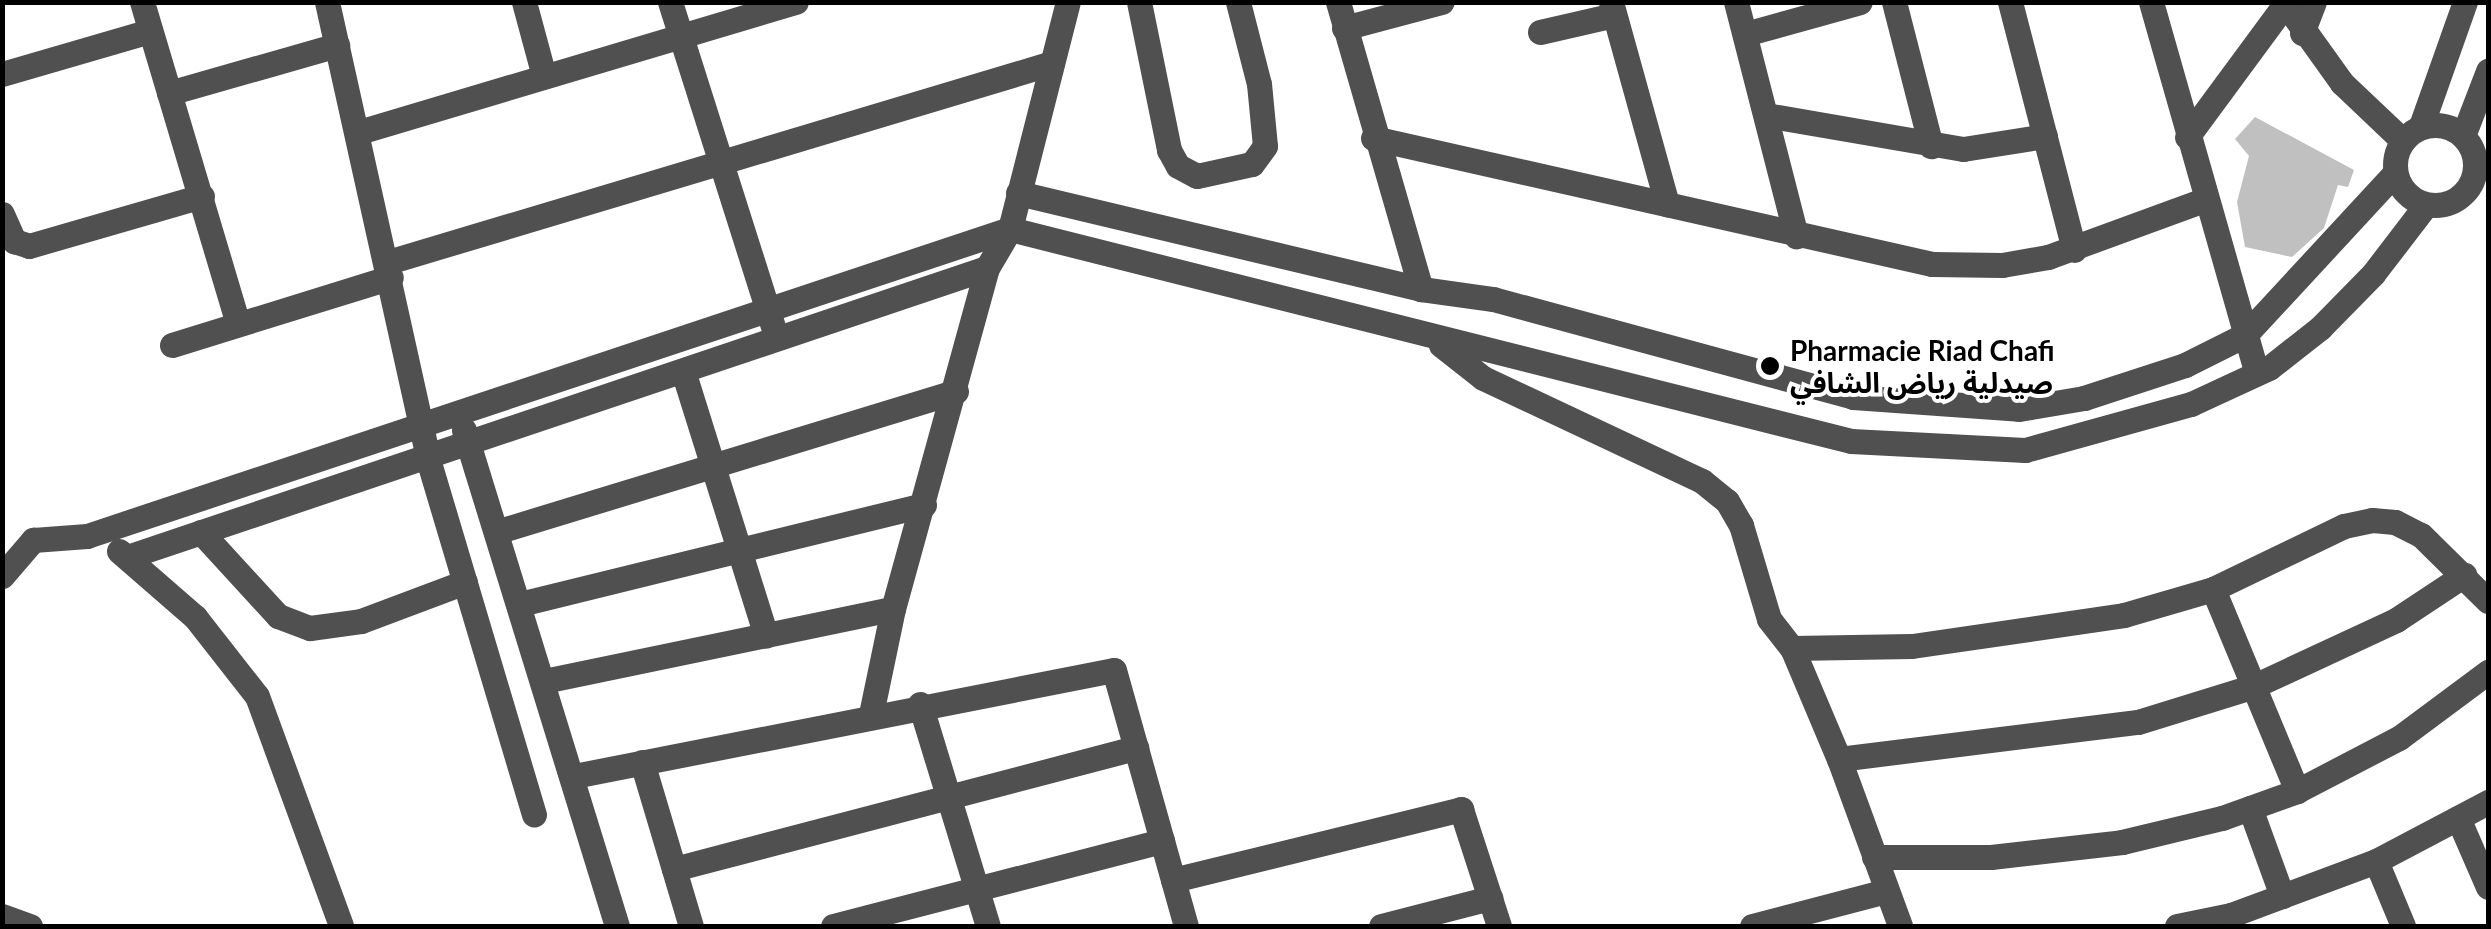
<!DOCTYPE html>
<html>
<head>
<meta charset="utf-8">
<style>
	body { margin:0 }
	#map { position:relative; width:2491px; height:929px; overflow:hidden; background:#fff; font-family:Lato,"Noto Sans Arabic",sans-serif }
	div>[style] { position:absolute }
	.building>* { inset:0; background:#c0c0c0 }
	.minor>* { height:25px; margin:-12.5px; padding:0 12.5px; transform-origin:12.5px; border-radius:12.5px; background:#505050 }
	.minor>.ring { margin:-12.5px; padding:0; box-sizing:content-box; background:none; border:25px solid #505050; border-radius:50% }
	.dots>* { width:28px; height:28px; translate:-50% -50%; box-sizing:border-box; border:5px solid #fff; border-radius:50% }
	span { translate:-50% -50%; white-space:nowrap; text-align:center; line-height:1.15; -webkit-text-stroke:8px #fff; paint-order:stroke }
	.poi-label { font-size:28px; color:#000; font-weight:700 }
	.left { translate:0 -50%; text-align:left }
	.frame { position:absolute; inset:0; border:5px solid #000; pointer-events:none }
</style>
</head>
<body>
<div id="map">
	<div class="building">
		<div style="clip-path:polygon(2255px 117px,2354px 170px,2348px 187px,2338px 185px,2324px 228px,2292px 257px,2245px 247px,2237px 202px,2249px 156px,2235px 139px)"></div>
	</div>
	<div class="minor">
		<div style="left:142px;top:2px;width:336px;rotate:73.4deg"></div>
		<div style="left:327px;top:2px;width:468px;rotate:77.5deg"></div>
		<div style="left:428px;top:459px;width:371px;rotate:73.4deg"></div>
		<div style="left:524px;top:2px;width:77px;rotate:74.9deg"></div>
		<div style="left:670px;top:2px;width:340px;rotate:72.4deg"></div>
		<div style="left:1139px;top:2px;width:151px;rotate:78.5deg"></div>
		<div style="left:1169px;top:150px;width:18px;rotate:61deg"></div>
		<div style="left:1178px;top:166px;width:21px;rotate:28deg"></div>
		<div style="left:1197px;top:176px;width:56px;rotate:-12.3deg"></div>
		<div style="left:1252px;top:164px;width:22px;rotate:-54deg"></div>
		<div style="left:1265px;top:146px;width:62px;rotate:-95.5deg"></div>
		<div style="left:1259px;top:84px;width:85px;rotate:-104.4deg"></div>
		<div style="left:1338px;top:2px;width:299px;rotate:73.9deg"></div>
		<div style="left:1611px;top:2px;width:210px;rotate:74.5deg"></div>
		<div style="left:1736px;top:2px;width:242px;rotate:75.6deg"></div>
		<div style="left:1894px;top:2px;width:149px;rotate:75.6deg"></div>
		<div style="left:2010px;top:2px;width:256px;rotate:75.5deg"></div>
		<div style="left:2151px;top:2px;width:386px;rotate:74.1deg"></div>
		<div style="left:2284px;top:2px;width:100px;rotate:54.4deg"></div>
		<div style="left:2342px;top:83px;width:83px;rotate:43.5deg"></div>
		<div style="left:1344px;top:28px;width:101px;rotate:-14.9deg"></div>
		<div style="left:1540px;top:32px;width:76px;rotate:-12.9deg"></div>
		<div style="left:2302px;top:33px;width:33px;rotate:-69deg"></div>
		<div style="left:1745px;top:34px;width:119px;rotate:-15.5deg"></div>
		<div style="left:2px;top:74px;width:154px;rotate:-16.2deg"></div>
		<div style="left:169px;top:93px;width:175px;rotate:-15.9deg"></div>
		<div style="left:1766px;top:115px;width:200px;rotate:9.8deg"></div>
		<div style="left:1963px;top:149px;width:83px;rotate:-9deg"></div>
		<div class="ring" style="left:2395px;top:125px;width:55px;height:55px"></div>
		<div style="left:2421px;top:126px;width:132px;rotate:-70.5deg"></div>
		<div style="left:359px;top:132px;width:456px;rotate:-16.6deg"></div>
		<div style="left:2463px;top:136px;width:70px;rotate:-69deg"></div>
		<div style="left:2187px;top:137px;width:165px;rotate:-53.6deg"></div>
		<div style="left:1373px;top:138px;width:573px;rotate:12.7deg"></div>
		<div style="left:1932px;top:264px;width:70px;rotate:0.8deg"></div>
		<div style="left:2002px;top:265px;width:47px;rotate:-9.9deg"></div>
		<div style="left:2048px;top:257px;width:166px;rotate:-20.1deg"></div>
		<div style="left:1018px;top:193px;width:414px;rotate:13.4deg"></div>
		<div style="left:1421px;top:289px;width:73px;rotate:7.9deg"></div>
		<div style="left:1493px;top:299px;width:373px;rotate:15.2deg"></div>
		<div style="left:1853px;top:397px;width:166px;rotate:4.1deg"></div>
		<div style="left:2019px;top:409px;width:66px;rotate:-9.6deg"></div>
		<div style="left:2084px;top:398px;width:106px;rotate:-18.1deg"></div>
		<div style="left:2185px;top:365px;width:67px;rotate:-26.6deg"></div>
		<div style="left:2245px;top:335px;width:221px;rotate:-47.2deg"></div>
		<div style="left:2px;top:214px;width:30px;rotate:66deg"></div>
		<div style="left:14px;top:241px;width:16px;rotate:18deg"></div>
		<div style="left:29px;top:246px;width:180px;rotate:-16.1deg"></div>
		<div style="left:388px;top:262px;width:693px;rotate:-16.68deg"></div>
		<div style="left:172px;top:345px;width:229px;rotate:-17.2deg"></div>
		<div style="left:1441px;top:345px;width:53px;rotate:38.2deg"></div>
		<div style="left:1483px;top:378px;width:242px;rotate:25.2deg"></div>
		<div style="left:1702px;top:481px;width:32px;rotate:39deg"></div>
		<div style="left:1727px;top:501px;width:28px;rotate:60deg"></div>
		<div style="left:1741px;top:525px;width:98px;rotate:73.4deg"></div>
		<div style="left:1769px;top:619px;width:37px;rotate:52deg"></div>
		<div style="left:1792px;top:648px;width:121px;rotate:67.1deg"></div>
		<div style="left:1839px;top:759px;width:178px;rotate:69.9deg"></div>
		<div style="left:684px;top:374px;width:274px;rotate:72.6deg"></div>
		<div style="left:464px;top:430px;width:519px;rotate:72.86deg"></div>
		<div style="left:201px;top:532px;width:114px;rotate:47.5deg"></div>
		<div style="left:278px;top:616px;width:34px;rotate:21deg"></div>
		<div style="left:310px;top:628px;width:51px;rotate:-7.8deg"></div>
		<div style="left:361px;top:621px;width:111px;rotate:-20.6deg"></div>
		<div style="left:496px;top:532px;width:481px;rotate:-17deg"></div>
		<div style="left:119px;top:551px;width:101px;rotate:41deg"></div>
		<div style="left:195px;top:617px;width:100px;rotate:51.9deg"></div>
		<div style="left:257px;top:696px;width:245px;rotate:69.9deg"></div>
		<div style="left:130px;top:556px;width:904px;rotate:-18.58deg"></div>
		<div style="left:2px;top:576px;width:48px;rotate:-49.3deg"></div>
		<div style="left:33px;top:540px;width:54px;rotate:-4.2deg"></div>
		<div style="left:87px;top:536px;width:973px;rotate:-18.4deg"></div>
		<div style="left:1010px;top:229px;width:867px;rotate:14.15deg"></div>
		<div style="left:1851px;top:441px;width:174px;rotate:3deg"></div>
		<div style="left:2025px;top:450px;width:172px;rotate:-15.5deg"></div>
		<div style="left:2191px;top:404px;width:86px;rotate:-24.8deg"></div>
		<div style="left:2269px;top:368px;width:65px;rotate:-38.1deg"></div>
		<div style="left:2320px;top:328px;width:76px;rotate:-45.5deg"></div>
		<div style="left:2373px;top:274px;width:87px;rotate:-52.5deg"></div>
		<div style="left:2213px;top:589px;width:219px;rotate:67.4deg"></div>
		<div style="left:520px;top:604px;width:416px;rotate:-13.8deg"></div>
		<div style="left:1792px;top:648px;width:120px;rotate:-1deg"></div>
		<div style="left:1912px;top:646px;width:214px;rotate:-8.3deg"></div>
		<div style="left:2124px;top:615px;width:93px;rotate:-16.3deg"></div>
		<div style="left:2213px;top:589px;width:145px;rotate:-25.7deg"></div>
		<div style="left:2344px;top:526px;width:29px;rotate:-12deg"></div>
		<div style="left:2372px;top:520px;width:23px;rotate:5deg"></div>
		<div style="left:2395px;top:522px;width:29px;rotate:27deg"></div>
		<div style="left:2421px;top:535px;width:94px;rotate:44.6deg"></div>
		<div style="left:544px;top:681px;width:356px;rotate:-11.7deg"></div>
		<div style="left:920px;top:704px;width:232px;rotate:73deg"></div>
		<div style="left:871px;top:714px;width:107px;rotate:-78.2deg"></div>
		<div style="left:893px;top:609px;width:354px;rotate:-74.6deg"></div>
		<div style="left:987px;top:268px;width:45px;rotate:-59.5deg"></div>
		<div style="left:1010px;top:229px;width:234px;rotate:-75.7deg"></div>
		<div style="left:1839px;top:759px;width:301px;rotate:-7.1deg"></div>
		<div style="left:2138px;top:722px;width:121px;rotate:-17.2deg"></div>
		<div style="left:2254px;top:686px;width:157px;rotate:-24.9deg"></div>
		<div style="left:2396px;top:620px;width:82px;rotate:-33.5deg"></div>
		<div style="left:642px;top:762px;width:171px;rotate:73.4deg"></div>
		<div style="left:574px;top:776px;width:550px;rotate:-11.11deg"></div>
		<div style="left:1114px;top:670px;width:266px;rotate:74.3deg"></div>
		<div style="left:2250px;top:808px;width:94px;rotate:70deg"></div>
		<div style="left:2458px;top:818px;width:75px;rotate:66.5deg"></div>
		<div style="left:1874px;top:857px;width:117px"></div>
		<div style="left:1991px;top:857px;width:132px;rotate:-6.5deg"></div>
		<div style="left:2122px;top:842px;width:103px;rotate:-13.5deg"></div>
		<div style="left:2222px;top:818px;width:80px;rotate:-19.8deg"></div>
		<div style="left:2297px;top:791px;width:115px;rotate:-27.5deg"></div>
		<div style="left:2399px;top:738px;width:111px;rotate:-36.6deg"></div>
		<div style="left:2376px;top:861px;width:70px;rotate:67.4deg"></div>
		<div style="left:674px;top:869px;width:478px;rotate:-14.7deg"></div>
		<div style="left:1173px;top:880px;width:297px;rotate:-13.8deg"></div>
		<div style="left:1461px;top:809px;width:123px;rotate:72deg"></div>
		<div style="left:2px;top:916px;width:30px;rotate:20deg"></div>
		<div style="left:833px;top:926px;width:340px;rotate:-14.5deg"></div>
		<div style="left:1381px;top:926px;width:113px;rotate:-14.4deg"></div>
		<div style="left:1752px;top:926px;width:138px;rotate:-14.6deg"></div>
		<div style="left:2177px;top:926px;width:55px;rotate:-11.5deg"></div>
		<div style="left:2231px;top:915px;width:155px;rotate:-20.4deg"></div>
		<div style="left:2376px;top:861px;width:127px;rotate:-27.8deg"></div>
	</div>
	<div class="dots">
		<div style="left:1770px;top:366px;background:#000"></div>
	</div>
	<div class="poi-label">
		<span class="left" style="left:1790px;top:366px">Pharmacie Riad Chafi<br>صيدلية رياض الشافي</span>
	</div>
	<div class="frame"></div>
</div>
</body>
</html>
